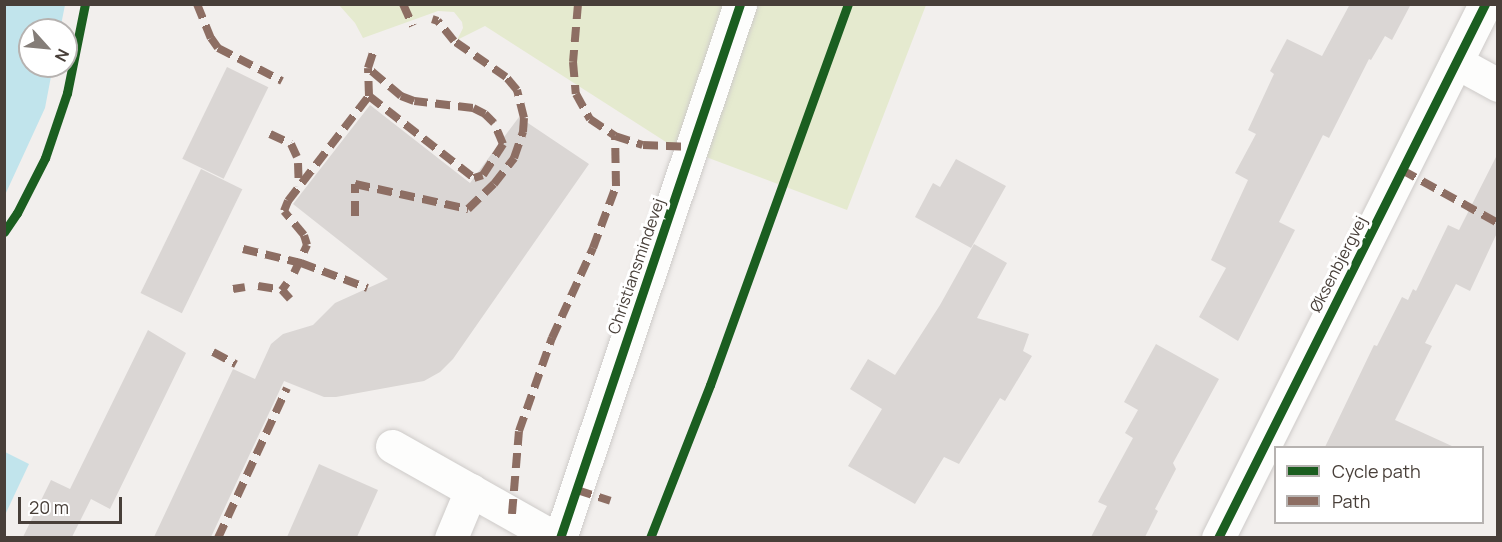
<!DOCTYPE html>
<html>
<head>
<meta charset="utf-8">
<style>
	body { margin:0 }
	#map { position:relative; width:1502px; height:542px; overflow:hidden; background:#f2efed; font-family:Manrope,sans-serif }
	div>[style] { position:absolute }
	.green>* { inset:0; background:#e5eacf }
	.water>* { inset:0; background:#c1e4ec }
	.building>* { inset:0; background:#dad6d4; transform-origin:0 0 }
	.roads { filter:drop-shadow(0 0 2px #cecbc9) drop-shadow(0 0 2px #cecbc9) }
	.minor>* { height:33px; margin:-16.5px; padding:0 16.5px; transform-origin:16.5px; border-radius:16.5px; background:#fdfdfc }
	.quiet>* { height:8px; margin-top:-4px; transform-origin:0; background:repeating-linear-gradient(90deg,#8d6e63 0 15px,transparent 0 23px) }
	.cycleway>* { height:9px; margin:-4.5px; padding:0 4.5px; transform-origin:4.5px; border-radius:4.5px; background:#1b5e20 }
	span { translate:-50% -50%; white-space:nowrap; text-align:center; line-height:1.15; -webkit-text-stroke:6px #fff; paint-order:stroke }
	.street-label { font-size:16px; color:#483f39 }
	.frame { position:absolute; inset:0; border:6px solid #483f39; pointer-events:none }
	.legend { position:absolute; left:1274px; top:446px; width:210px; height:78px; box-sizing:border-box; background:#fff; border:2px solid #b6b2b0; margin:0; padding:8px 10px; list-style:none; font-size:18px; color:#483f39 }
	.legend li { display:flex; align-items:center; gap:12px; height:30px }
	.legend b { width:30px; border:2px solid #b6b2b0 }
	.north { position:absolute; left:18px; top:18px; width:60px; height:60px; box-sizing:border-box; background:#fff; border:2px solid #b6b2b0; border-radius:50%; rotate:117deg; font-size:16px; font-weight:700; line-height:24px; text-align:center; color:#483f39 }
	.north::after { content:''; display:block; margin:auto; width:21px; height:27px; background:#847d78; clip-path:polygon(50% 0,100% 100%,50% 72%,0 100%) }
	.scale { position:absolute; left:18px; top:497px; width:104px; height:27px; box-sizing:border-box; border:3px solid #483f39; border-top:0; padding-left:8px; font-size:18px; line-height:21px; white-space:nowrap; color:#483f39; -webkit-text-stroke:4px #fff; paint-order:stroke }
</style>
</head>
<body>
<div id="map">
	<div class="green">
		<div style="clip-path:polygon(339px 5px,926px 5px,847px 210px,666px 142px,485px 26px,457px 40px,463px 28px,462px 22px,454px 12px,438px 11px,363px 38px,355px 23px)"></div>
	</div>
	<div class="water">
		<div style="clip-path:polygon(5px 4px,65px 5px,60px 30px,30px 30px,30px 66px,53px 66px,45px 108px,5px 195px)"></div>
		<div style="clip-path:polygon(5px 452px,29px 464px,5px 515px)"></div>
	</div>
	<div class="building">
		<div style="clip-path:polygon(1350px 4px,1411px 4px,1392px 40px,1385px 36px,1371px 60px,1369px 59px,1329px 138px,1323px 135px,1279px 222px,1295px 230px,1238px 341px,1199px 317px,1226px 268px,1211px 260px,1248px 180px,1235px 173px,1256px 134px,1248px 130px,1274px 74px,1270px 71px,1287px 39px,1322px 56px)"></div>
		<div style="left:227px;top:67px;width:46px;height:102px;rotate:26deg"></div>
		<div style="clip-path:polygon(370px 105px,470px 183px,519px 117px,589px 164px,453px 359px,440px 372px,424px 381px,336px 397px,324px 397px,284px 381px,211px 537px,154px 537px,233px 369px,255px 379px,271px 344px,283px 334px,313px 325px,335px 303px,388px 279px,293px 204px)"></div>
		<div style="clip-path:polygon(1497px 155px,1497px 233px,1470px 291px,1456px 284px,1425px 343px,1432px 346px,1395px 420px,1454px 447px,1325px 447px,1374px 345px,1377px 346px,1402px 297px,1408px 300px,1413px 289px,1416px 291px,1448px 225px,1459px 230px)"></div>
		<div style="clip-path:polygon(956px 159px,1006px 186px,971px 248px,915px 217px,933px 183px,940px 187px)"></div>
		<div style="left:201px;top:169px;width:46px;height:138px;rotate:26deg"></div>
		<div style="clip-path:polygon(974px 244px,1007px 263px,977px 318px,1029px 334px,1023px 351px,1032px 356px,1005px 401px,1000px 398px,959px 464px,944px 457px,915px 504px,848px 466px,882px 409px,850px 389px,868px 359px,895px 375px,940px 305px)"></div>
		<div style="clip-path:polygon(148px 330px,186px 353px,110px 509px,91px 499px,72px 537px,23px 537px,51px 480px,70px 489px)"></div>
		<div style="clip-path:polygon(1156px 344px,1219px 379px,1173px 463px,1176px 469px,1155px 509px,1158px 511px,1145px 537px,1091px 537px,1107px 506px,1098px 502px,1133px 438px,1125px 433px,1138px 410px,1124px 402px)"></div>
		<div style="clip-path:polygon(319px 464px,378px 490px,357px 537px,287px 537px)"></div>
	</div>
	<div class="roads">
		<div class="minor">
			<div style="left:1456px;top:62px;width:48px;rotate:28.7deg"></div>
			<div style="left:392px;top:446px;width:187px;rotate:29.4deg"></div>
			<div style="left:451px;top:538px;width:52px;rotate:-67.4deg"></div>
			<div style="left:560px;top:538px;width:564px;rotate:-71.37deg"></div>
			<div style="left:1218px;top:538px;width:597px;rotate:-63.43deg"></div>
		</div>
	</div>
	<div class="quiet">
		<div style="left:197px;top:4px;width:37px;rotate:68deg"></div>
		<div style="left:211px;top:38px;width:12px;rotate:55deg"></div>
		<div style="left:218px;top:48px;width:72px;rotate:27.3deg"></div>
		<div style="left:403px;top:4px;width:24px;rotate:66deg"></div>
		<div style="left:578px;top:4px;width:58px;rotate:94.9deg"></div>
		<div style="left:573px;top:62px;width:32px;rotate:85deg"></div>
		<div style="left:576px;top:94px;width:29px;rotate:61deg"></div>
		<div style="left:590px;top:119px;width:30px;rotate:34deg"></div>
		<div style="left:615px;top:136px;width:29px;rotate:18deg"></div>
		<div style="left:643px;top:145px;width:49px;rotate:2.3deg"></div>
		<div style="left:369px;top:96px;width:28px;rotate:-92deg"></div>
		<div style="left:368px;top:68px;width:16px;rotate:-72deg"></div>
		<div style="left:270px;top:134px;width:23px;rotate:25deg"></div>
		<div style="left:291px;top:144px;width:14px;rotate:65deg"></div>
		<div style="left:298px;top:163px;width:23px;rotate:88deg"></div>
		<div style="left:1402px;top:170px;width:110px;rotate:28.9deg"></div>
		<div style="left:355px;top:216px;width:32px;rotate:-90deg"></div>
		<div style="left:355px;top:184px;width:116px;rotate:12.5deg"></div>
		<div style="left:468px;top:209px;width:36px;rotate:-44deg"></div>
		<div style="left:494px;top:184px;width:33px;rotate:-52deg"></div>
		<div style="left:514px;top:158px;width:28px;rotate:-71deg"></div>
		<div style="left:523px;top:132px;width:14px;rotate:-86deg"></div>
		<div style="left:524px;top:118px;width:29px;rotate:-104deg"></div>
		<div style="left:517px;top:90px;width:17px;rotate:-130deg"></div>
		<div style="left:506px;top:77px;width:63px;rotate:-145.3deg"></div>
		<div style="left:454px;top:41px;width:26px;rotate:-129deg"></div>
		<div style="left:438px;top:21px;width:6px;rotate:-162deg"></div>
		<div style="left:243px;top:249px;width:60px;rotate:13.6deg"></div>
		<div style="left:301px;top:263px;width:71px;rotate:20.7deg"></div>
		<div style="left:294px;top:273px;width:31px;rotate:-65deg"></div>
		<div style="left:307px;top:245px;width:10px;rotate:-107deg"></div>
		<div style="left:304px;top:235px;width:31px;rotate:-130deg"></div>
		<div style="left:284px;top:211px;width:11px;rotate:-68deg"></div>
		<div style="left:288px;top:201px;width:133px;rotate:-52.4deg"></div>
		<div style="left:369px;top:96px;width:133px;rotate:38deg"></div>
		<div style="left:474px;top:178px;width:9px;rotate:-18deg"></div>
		<div style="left:483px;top:175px;width:37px;rotate:-57deg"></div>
		<div style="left:503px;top:144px;width:23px;rotate:-113deg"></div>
		<div style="left:494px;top:123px;width:13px;rotate:-135deg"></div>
		<div style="left:485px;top:114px;width:13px;rotate:-153deg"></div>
		<div style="left:473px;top:108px;width:59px;rotate:-173.2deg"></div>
		<div style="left:414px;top:101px;width:14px;rotate:-159deg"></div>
		<div style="left:401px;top:96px;width:43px;rotate:-139.7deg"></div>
		<div style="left:287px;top:283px;width:9px;rotate:126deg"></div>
		<div style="left:282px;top:290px;width:12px;rotate:48deg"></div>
		<div style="left:258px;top:286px;width:24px;rotate:9deg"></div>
		<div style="left:233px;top:289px;width:12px;rotate:-9deg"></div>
		<div style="left:213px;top:352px;width:26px;rotate:28deg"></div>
		<div style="left:577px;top:490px;width:35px;rotate:18deg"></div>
		<div style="left:512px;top:514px;width:83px;rotate:-85.2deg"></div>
		<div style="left:519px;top:431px;width:99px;rotate:-70.5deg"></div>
		<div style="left:552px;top:338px;width:99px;rotate:-65.5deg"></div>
		<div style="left:593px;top:248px;width:66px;rotate:-69.6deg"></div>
		<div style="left:616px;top:186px;width:50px;rotate:-91.1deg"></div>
		<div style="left:218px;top:538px;width:165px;rotate:-65.3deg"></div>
	</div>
	<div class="cycleway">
		<div style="left:4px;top:232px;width:23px;rotate:-56deg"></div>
		<div style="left:17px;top:213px;width:62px;rotate:-63deg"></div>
		<div style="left:45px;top:158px;width:69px;rotate:-71.3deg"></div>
		<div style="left:67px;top:93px;width:91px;rotate:-78.6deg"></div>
		<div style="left:560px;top:538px;width:564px;rotate:-71.37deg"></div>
		<div style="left:650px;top:538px;width:164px;rotate:-68.6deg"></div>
		<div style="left:710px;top:385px;width:405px;rotate:-70.1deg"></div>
		<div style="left:1218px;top:538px;width:597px;rotate:-63.43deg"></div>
	</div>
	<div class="street-label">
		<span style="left:1338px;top:264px;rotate:-63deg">Øksenbjergvej</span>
		<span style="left:636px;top:266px;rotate:-71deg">Christiansmindevej</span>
	</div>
	<div class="frame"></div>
	<ul class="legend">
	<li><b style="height:8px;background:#1b5e20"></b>Cycle path</li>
	<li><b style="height:8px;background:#8d6e63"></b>Path</li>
	</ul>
	<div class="north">N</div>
	<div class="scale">20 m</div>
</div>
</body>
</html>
